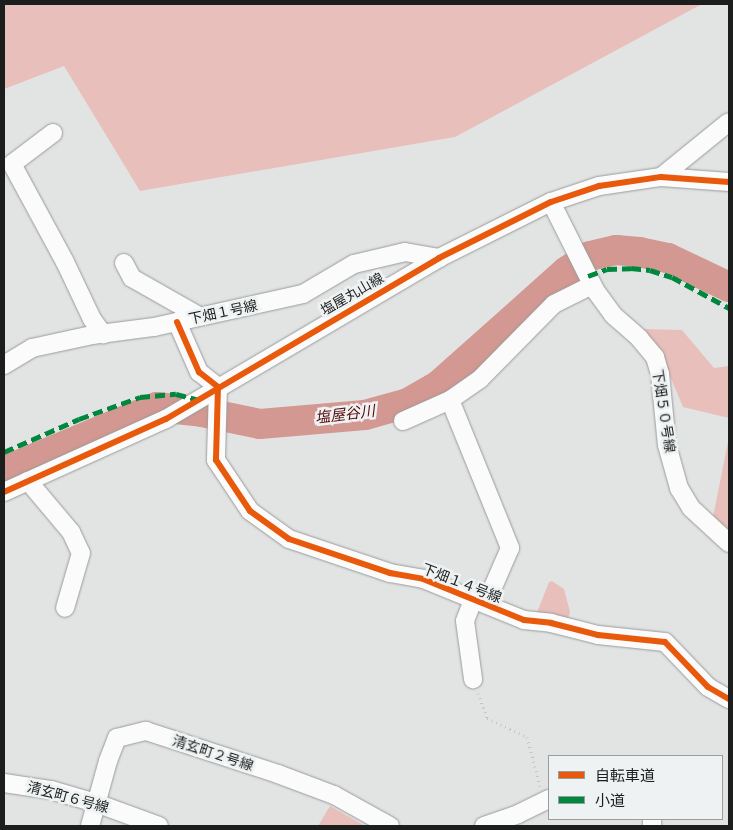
<!DOCTYPE html>
<html>
<head>
<meta charset="utf-8">
<style>
	body { margin:0 }
	#map { position:relative; width:733px; height:830px; overflow:hidden; background:#e2e4e4; font-family:"DM Sans","Noto Sans JP",sans-serif }
	div>[style] { position:absolute }
	.green>* { inset:0; background:#e8bfba }
	.river>* { height:30px; margin:-15px; padding:0 15px; transform-origin:15px; border-radius:15px; background:#d29891 }
	.path>* { height:3px; margin-top:-1.5px; transform-origin:0; background:repeating-linear-gradient(90deg,#c4c4c4 0 1px,transparent 0 5px) }
	.roads { filter:drop-shadow(0 0 1px #999b9b) drop-shadow(0 0 1px #999b9b) }
	.minor>* { height:18px; margin:-9px; padding:0 9px; transform-origin:9px; border-radius:9px; background:#fbfbfb }
	.quiet>* { height:5px; margin-top:-2.5px; transform-origin:0; background:repeating-linear-gradient(90deg,#00873e 0 10px,transparent 0 15px) }
	.cycleway>* { height:6px; margin:-3px; padding:0 3px; transform-origin:3px; border-radius:3px; background:#e8590c }
	span { translate:-50% -50%; white-space:nowrap; text-align:center; line-height:1.15; -webkit-text-stroke:5px #eef2f2; paint-order:stroke }
	.street-label { font-size:14px; color:#1c1e1e }
	.water-label { font-size:15px; color:#580a0a; font-style:italic }
	.frame { position:absolute; inset:0; border:5px solid #1c1e1e; pointer-events:none }
	.legend { position:absolute; left:548px; top:755px; width:175px; height:65px; box-sizing:border-box; background:#eef2f2; border:1px solid #9a9d9d; margin:0; padding:6px 9px; list-style:none; font-size:15px; color:#1c1e1e }
	.legend li { display:flex; align-items:center; gap:10px; height:25px }
	.legend b { width:25px; border:1px solid #9a9d9d }
</style>
</head>
<body>
<div id="map">
	<div class="green">
		<div style="clip-path:polygon(4px 4px,702px 4px,455px 137px,140px 191px,64px 66px,4px 89px)"></div>
		<div style="clip-path:polygon(641px 329px,682px 330px,714px 368px,729px 366px,729px 418px,683px 407px,662px 357px)"></div>
		<div style="clip-path:polygon(729px 437px,729px 538px,713px 517px)"></div>
		<div style="clip-path:polygon(552px 581px,564px 589px,570px 612px,566px 627px,536px 615px,549px 582px)"></div>
		<div style="clip-path:polygon(330px 806px,365px 826px,318px 826px)"></div>
	</div>
	<div class="river">
		<div style="left:4px;top:471px;width:166px;rotate:-22.7deg"></div>
		<div style="left:157px;top:407px;width:45px;rotate:6.3deg"></div>
		<div style="left:202px;top:412px;width:59px;rotate:11.7deg"></div>
		<div style="left:260px;top:424px;width:105px;rotate:-4.9deg"></div>
		<div style="left:365px;top:415px;width:45px;rotate:-15.6deg"></div>
		<div style="left:408px;top:403px;width:36px;rotate:-30deg"></div>
		<div style="left:439px;top:385px;width:171px;rotate:-41.7deg"></div>
		<div style="left:567px;top:271px;width:27px;rotate:-33deg"></div>
		<div style="left:590px;top:256px;width:27px;rotate:-13deg"></div>
		<div style="left:616px;top:250px;width:23px;rotate:5deg"></div>
		<div style="left:639px;top:252px;width:30px;rotate:12deg"></div>
		<div style="left:668px;top:258px;width:68px;rotate:25.4deg"></div>
	</div>
	<div class="path">
		<div style="left:478px;top:693px;width:27px;rotate:70deg"></div>
		<div style="left:487px;top:718px;width:44px;rotate:25.4deg"></div>
		<div style="left:527px;top:737px;width:51px;rotate:75.1deg"></div>
	</div>
	<div class="roads">
		<div class="minor">
			<div style="left:53px;top:133px;width:51px;rotate:142.9deg"></div>
			<div style="left:12px;top:164px;width:111px;rotate:61.6deg"></div>
			<div style="left:65px;top:262px;width:63px;rotate:64.7deg"></div>
			<div style="left:92px;top:319px;width:19px;rotate:54deg"></div>
			<div style="left:661px;top:177px;width:87px;rotate:-39deg"></div>
			<div style="left:551px;top:202px;width:98px;rotate:63.4deg"></div>
			<div style="left:595px;top:290px;width:31px;rotate:54deg"></div>
			<div style="left:613px;top:315px;width:35px;rotate:41deg"></div>
			<div style="left:639px;top:338px;width:25px;rotate:50deg"></div>
			<div style="left:655px;top:357px;width:18px;rotate:74deg"></div>
			<div style="left:660px;top:374px;width:71px;rotate:84.4deg"></div>
			<div style="left:667px;top:445px;width:45px;rotate:74.4deg"></div>
			<div style="left:679px;top:488px;width:23px;rotate:59deg"></div>
			<div style="left:691px;top:508px;width:52px;rotate:42.6deg"></div>
			<div style="left:124px;top:263px;width:17px;rotate:62deg"></div>
			<div style="left:132px;top:278px;width:77px;rotate:29.6deg"></div>
			<div style="left:177px;top:322px;width:55px;rotate:66.3deg"></div>
			<div style="left:199px;top:372px;width:24px;rotate:38deg"></div>
			<div style="left:218px;top:387px;width:73px;rotate:91.6deg"></div>
			<div style="left:216px;top:460px;width:61px;rotate:56.3deg"></div>
			<div style="left:250px;top:511px;width:48px;rotate:35.7deg"></div>
			<div style="left:289px;top:539px;width:107px;rotate:18.6deg"></div>
			<div style="left:390px;top:573px;width:34px;rotate:10deg"></div>
			<div style="left:423px;top:579px;width:109px;rotate:22.1deg"></div>
			<div style="left:524px;top:620px;width:27px;rotate:6deg"></div>
			<div style="left:551px;top:623px;width:49px;rotate:14.3deg"></div>
			<div style="left:598px;top:635px;width:67px;rotate:6deg"></div>
			<div style="left:665px;top:642px;width:62px;rotate:46.3deg"></div>
			<div style="left:708px;top:687px;width:24px;rotate:30deg"></div>
			<div style="left:4px;top:365px;width:33px;rotate:-31deg"></div>
			<div style="left:32px;top:348px;width:61px;rotate:-12.2deg"></div>
			<div style="left:92px;top:335px;width:63px;rotate:-7.4deg"></div>
			<div style="left:154px;top:327px;width:153px;rotate:-12.5deg"></div>
			<div style="left:303px;top:294px;width:59px;rotate:-30.5deg"></div>
			<div style="left:354px;top:264px;width:52px;rotate:-13.2deg"></div>
			<div style="left:405px;top:252px;width:35px;rotate:10deg"></div>
			<div style="left:450px;top:400px;width:160px;rotate:67.9deg"></div>
			<div style="left:510px;top:548px;width:50px;rotate:113.5deg"></div>
			<div style="left:403px;top:421px;width:51px;rotate:-24.1deg"></div>
			<div style="left:450px;top:400px;width:37px;rotate:-35deg"></div>
			<div style="left:480px;top:379px;width:105px;rotate:-45.4deg"></div>
			<div style="left:554px;top:304px;width:42px;rotate:-26.6deg"></div>
			<div style="left:28px;top:481px;width:67px;rotate:49.9deg"></div>
			<div style="left:71px;top:532px;width:23px;rotate:65deg"></div>
			<div style="left:81px;top:553px;width:57px;rotate:106.2deg"></div>
			<div style="left:4px;top:492px;width:178px;rotate:-24.3deg"></div>
			<div style="left:166px;top:419px;width:317px;rotate:-30.5deg"></div>
			<div style="left:439px;top:258px;width:125px;rotate:-26.6deg"></div>
			<div style="left:551px;top:202px;width:51px;rotate:-18.4deg"></div>
			<div style="left:599px;top:186px;width:63px;rotate:-8.3deg"></div>
			<div style="left:661px;top:177px;width:68px;rotate:4.2deg"></div>
			<div style="left:473px;top:600px;width:22px;rotate:111deg"></div>
			<div style="left:465px;top:621px;width:59px;rotate:82.1deg"></div>
			<div style="left:4px;top:783px;width:48px;rotate:8.5deg"></div>
			<div style="left:51px;top:790px;width:47px;rotate:16.1deg"></div>
			<div style="left:96px;top:803px;width:67px;rotate:20.1deg"></div>
			<div style="left:652px;top:819px;width:7px;rotate:90deg"></div>
			<div style="left:90px;top:826px;width:67px;rotate:-74.5deg"></div>
			<div style="left:108px;top:761px;width:25px;rotate:-69deg"></div>
			<div style="left:117px;top:738px;width:30px;rotate:-14deg"></div>
			<div style="left:146px;top:731px;width:139px;rotate:18deg"></div>
			<div style="left:278px;top:774px;width:60px;rotate:20.6deg"></div>
			<div style="left:334px;top:795px;width:64px;rotate:29deg"></div>
			<div style="left:484px;top:826px;width:36px;rotate:-19deg"></div>
			<div style="left:518px;top:814px;width:34px;rotate:-26deg"></div>
		</div>
	</div>
	<div class="quiet">
		<div style="left:588px;top:276px;width:20px;rotate:-20deg"></div>
		<div style="left:607px;top:269px;width:24px;rotate:-2deg"></div>
		<div style="left:631px;top:268px;width:19px;rotate:6deg"></div>
		<div style="left:650px;top:270px;width:23px;rotate:18deg"></div>
		<div style="left:672px;top:277px;width:65px;rotate:28.5deg"></div>
		<div style="left:4px;top:452px;width:82px;rotate:-23.7deg"></div>
		<div style="left:79px;top:419px;width:65px;rotate:-19.8deg"></div>
		<div style="left:140px;top:397px;width:36px;rotate:-5deg"></div>
		<div style="left:176px;top:394px;width:21px;rotate:14deg"></div>
	</div>
	<div class="cycleway">
		<div style="left:177px;top:322px;width:55px;rotate:66.3deg"></div>
		<div style="left:199px;top:372px;width:24px;rotate:38deg"></div>
		<div style="left:218px;top:387px;width:73px;rotate:91.6deg"></div>
		<div style="left:216px;top:460px;width:61px;rotate:56.3deg"></div>
		<div style="left:250px;top:511px;width:48px;rotate:35.7deg"></div>
		<div style="left:289px;top:539px;width:107px;rotate:18.6deg"></div>
		<div style="left:390px;top:573px;width:34px;rotate:10deg"></div>
		<div style="left:423px;top:579px;width:109px;rotate:22.1deg"></div>
		<div style="left:524px;top:620px;width:27px;rotate:6deg"></div>
		<div style="left:551px;top:623px;width:49px;rotate:14.3deg"></div>
		<div style="left:598px;top:635px;width:67px;rotate:6deg"></div>
		<div style="left:665px;top:642px;width:62px;rotate:46.3deg"></div>
		<div style="left:708px;top:687px;width:24px;rotate:30deg"></div>
		<div style="left:4px;top:492px;width:178px;rotate:-24.3deg"></div>
		<div style="left:166px;top:419px;width:317px;rotate:-30.5deg"></div>
		<div style="left:439px;top:258px;width:125px;rotate:-26.6deg"></div>
		<div style="left:551px;top:202px;width:51px;rotate:-18.4deg"></div>
		<div style="left:599px;top:186px;width:63px;rotate:-8.3deg"></div>
		<div style="left:661px;top:177px;width:68px;rotate:4.2deg"></div>
	</div>
	<div class="street-label">
		<span style="left:352px;top:294px;rotate:-30deg">塩屋丸山線</span>
		<span style="left:223px;top:312px;rotate:-12deg">下畑１号線</span>
		<span style="left:664px;top:411px;rotate:81deg">下畑５０号線</span>
		<span style="left:462px;top:583px;rotate:21deg">下畑１４号線</span>
		<span style="left:213px;top:753px;rotate:18deg">清玄町２号線</span>
		<span style="left:68px;top:797px;rotate:15deg">清玄町６号線</span>
	</div>
	<div class="water-label">
		<span style="left:345px;top:415px;rotate:-7deg">塩屋谷川</span>
	</div>
	<div class="frame"></div>
	<ul class="legend">
	<li><b style="height:6px;background:#e8590c"></b>自転車道</li>
	<li><b style="height:6px;background:#00873e"></b>小道</li>
	</ul>
</div>
</body>
</html>
